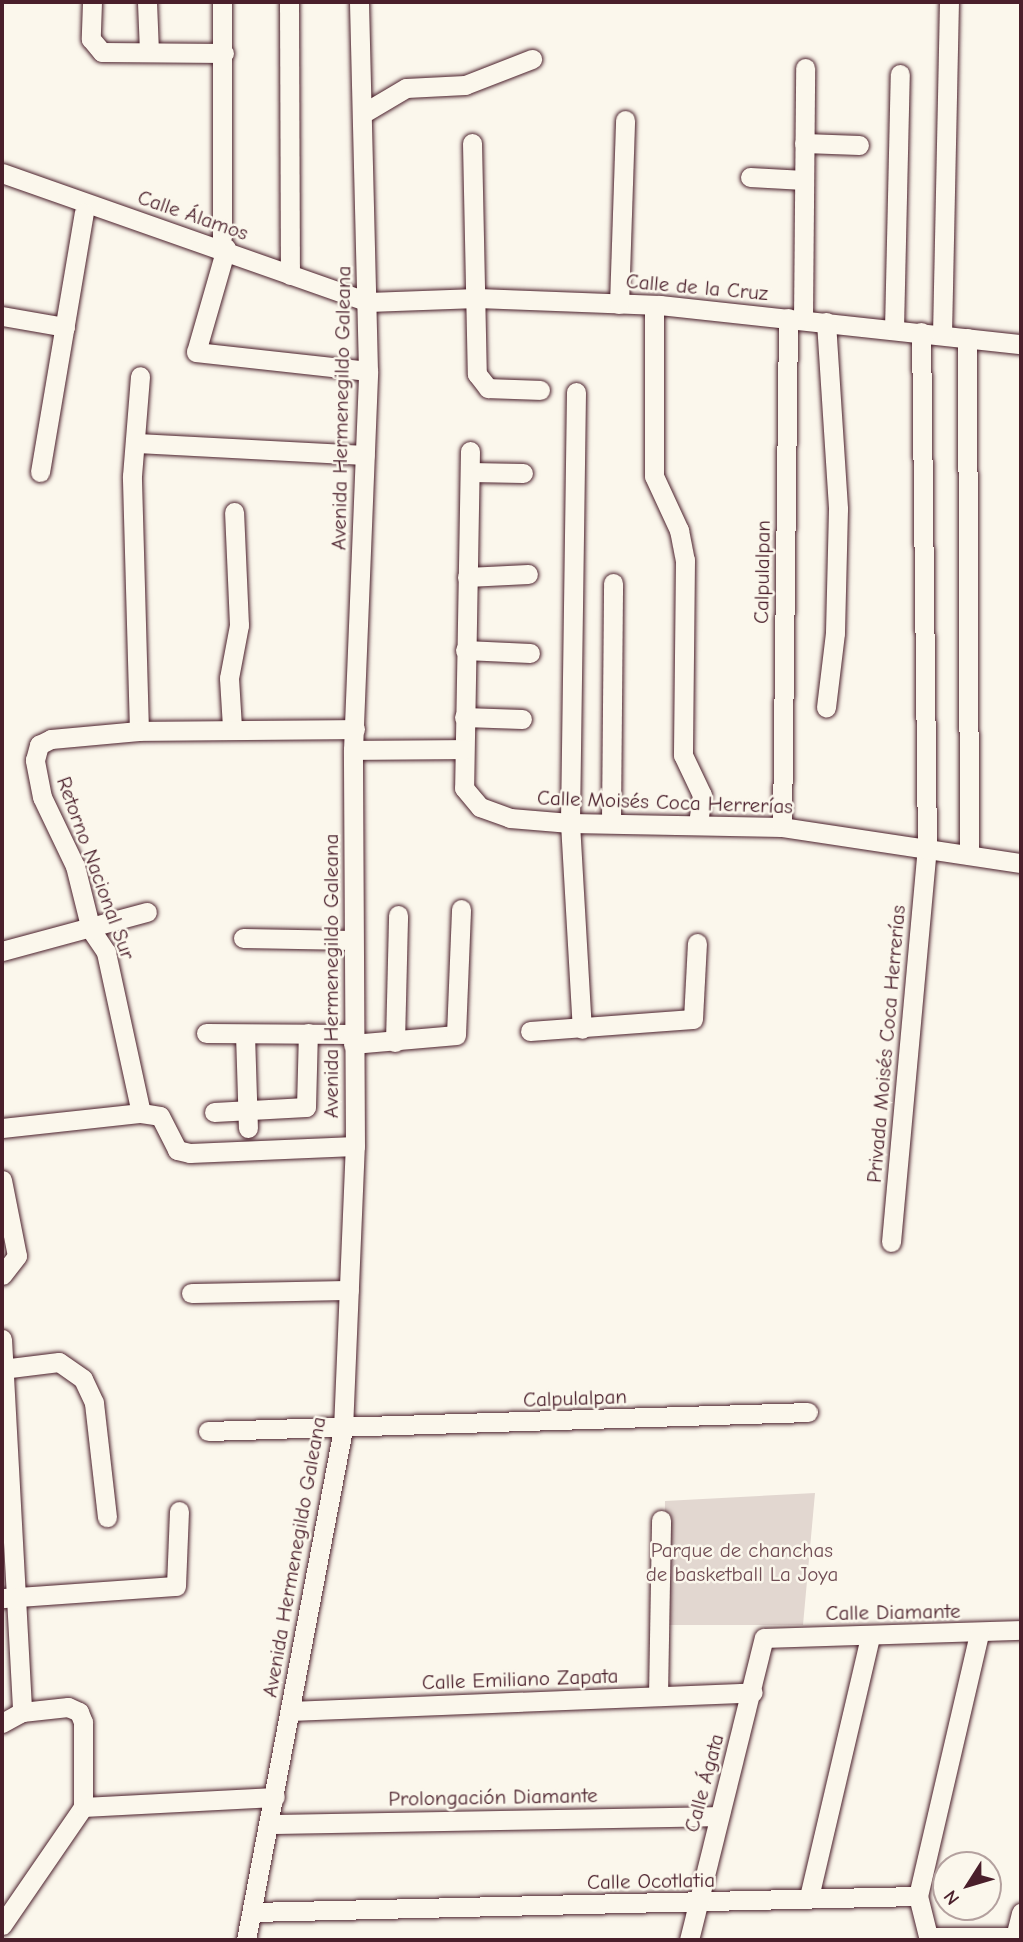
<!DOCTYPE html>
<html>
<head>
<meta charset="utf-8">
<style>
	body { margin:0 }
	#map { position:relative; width:1023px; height:1942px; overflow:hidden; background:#fbf7ec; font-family:"Comic Neue",sans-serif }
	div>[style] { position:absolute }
	.green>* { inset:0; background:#e2d7d0 }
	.roads { filter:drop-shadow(0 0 2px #4a1f2b) drop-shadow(0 0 2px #4a1f2b) }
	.minor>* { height:19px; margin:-9.5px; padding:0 9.5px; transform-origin:9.5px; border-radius:9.5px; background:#fbf7ec }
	span { translate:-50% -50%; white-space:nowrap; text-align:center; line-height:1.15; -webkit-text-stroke:5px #fbf7ec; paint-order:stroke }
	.street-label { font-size:21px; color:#4a1f2b }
	.park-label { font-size:21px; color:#704d54 }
	.frame { position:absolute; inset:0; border:4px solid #4a1f2b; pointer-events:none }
	.north { position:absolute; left:932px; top:1851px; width:70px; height:70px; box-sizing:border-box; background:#fbf7ec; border:2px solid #b4a19f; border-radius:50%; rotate:233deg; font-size:19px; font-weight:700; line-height:28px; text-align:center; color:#4a1f2b }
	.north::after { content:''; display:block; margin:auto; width:24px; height:32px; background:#4a1f2b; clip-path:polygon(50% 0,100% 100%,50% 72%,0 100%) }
</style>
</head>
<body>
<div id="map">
	<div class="green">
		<div style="clip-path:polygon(815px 1493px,803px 1625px,663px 1625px,665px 1501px)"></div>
	</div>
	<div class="roads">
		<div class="minor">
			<div style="left:92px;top:2px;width:37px;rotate:92deg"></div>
			<div style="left:91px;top:39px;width:17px;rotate:50deg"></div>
			<div style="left:102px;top:52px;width:122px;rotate:0.5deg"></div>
			<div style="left:147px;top:2px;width:50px;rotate:87.7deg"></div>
			<div style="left:289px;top:2px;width:273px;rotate:89.8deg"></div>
			<div style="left:362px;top:114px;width:51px;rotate:-30.6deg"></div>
			<div style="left:406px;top:88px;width:59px;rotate:-2.9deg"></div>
			<div style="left:465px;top:85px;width:72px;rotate:-21.2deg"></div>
			<div style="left:472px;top:143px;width:231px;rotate:88.8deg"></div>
			<div style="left:477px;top:374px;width:18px;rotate:52deg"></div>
			<div style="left:488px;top:388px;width:52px;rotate:2.2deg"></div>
			<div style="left:804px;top:143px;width:55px;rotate:2.1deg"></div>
			<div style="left:2px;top:173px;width:388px;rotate:19.4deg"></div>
			<div style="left:368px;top:302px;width:109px;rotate:-2.1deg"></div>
			<div style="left:477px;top:298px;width:183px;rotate:2.2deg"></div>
			<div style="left:660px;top:305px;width:363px;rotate:6.2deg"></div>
			<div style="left:750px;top:177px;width:54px;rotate:3.2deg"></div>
			<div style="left:222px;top:237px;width:235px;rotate:-90deg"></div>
			<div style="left:226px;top:248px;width:108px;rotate:106.1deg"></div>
			<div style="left:196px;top:352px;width:173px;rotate:6.3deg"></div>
			<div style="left:619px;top:304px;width:184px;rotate:-88.1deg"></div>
			<div style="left:654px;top:305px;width:171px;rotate:90deg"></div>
			<div style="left:654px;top:476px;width:60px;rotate:65.2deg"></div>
			<div style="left:679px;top:530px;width:31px;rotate:79deg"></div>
			<div style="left:685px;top:560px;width:195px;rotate:90.6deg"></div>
			<div style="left:683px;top:755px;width:44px;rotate:64.6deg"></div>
			<div style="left:702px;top:795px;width:27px;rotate:98deg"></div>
			<div style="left:2px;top:316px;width:64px;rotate:9.9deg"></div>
			<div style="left:803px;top:319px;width:251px;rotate:-89.5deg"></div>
			<div style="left:826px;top:322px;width:187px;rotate:86.3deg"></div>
			<div style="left:838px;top:509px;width:124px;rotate:91.4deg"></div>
			<div style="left:835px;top:633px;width:75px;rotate:96.9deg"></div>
			<div style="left:894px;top:329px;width:255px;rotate:-88.7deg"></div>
			<div style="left:942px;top:335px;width:333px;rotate:-88.8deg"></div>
			<div style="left:967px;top:338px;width:517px;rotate:89.78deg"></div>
			<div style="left:576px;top:392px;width:431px;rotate:90.8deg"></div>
			<div style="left:570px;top:823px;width:206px;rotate:86.7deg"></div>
			<div style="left:137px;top:443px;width:228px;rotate:3deg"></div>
			<div style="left:470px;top:451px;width:337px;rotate:91deg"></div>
			<div style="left:464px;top:788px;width:25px;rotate:50deg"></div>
			<div style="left:480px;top:807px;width:32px;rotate:20deg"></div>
			<div style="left:510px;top:818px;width:60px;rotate:4.8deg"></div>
			<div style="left:570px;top:823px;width:212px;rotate:1.1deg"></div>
			<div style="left:782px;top:827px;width:242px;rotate:8.6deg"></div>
			<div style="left:40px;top:472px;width:263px;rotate:-80.4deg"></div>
			<div style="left:470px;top:472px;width:53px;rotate:1.1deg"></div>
			<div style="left:467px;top:577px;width:61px;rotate:-2.8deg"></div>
			<div style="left:465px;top:650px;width:65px;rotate:2.6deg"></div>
			<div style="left:464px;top:717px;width:58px;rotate:2deg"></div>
			<div style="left:232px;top:727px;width:49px;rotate:-93.5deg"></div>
			<div style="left:229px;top:678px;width:54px;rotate:-79.3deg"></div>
			<div style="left:239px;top:625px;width:113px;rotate:-92.5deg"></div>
			<div style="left:139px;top:731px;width:255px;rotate:-91.6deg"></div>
			<div style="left:132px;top:476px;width:100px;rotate:-85.4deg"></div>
			<div style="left:353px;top:750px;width:111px;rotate:-0.5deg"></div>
			<div style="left:611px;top:821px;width:238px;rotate:-89.5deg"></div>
			<div style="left:782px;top:827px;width:509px;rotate:-89.32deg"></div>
			<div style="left:243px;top:938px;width:109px;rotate:1.1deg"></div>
			<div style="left:2px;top:951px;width:150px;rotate:-15.1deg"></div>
			<div style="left:530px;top:1031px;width:163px;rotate:-4.2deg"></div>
			<div style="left:693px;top:1019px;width:76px;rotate:-87deg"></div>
			<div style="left:206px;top:1033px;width:147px;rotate:0.4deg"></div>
			<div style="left:245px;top:1034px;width:94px;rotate:88.2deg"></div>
			<div style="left:395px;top:1042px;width:127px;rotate:-88.6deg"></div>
			<div style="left:353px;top:1044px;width:103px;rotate:-5deg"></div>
			<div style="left:456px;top:1035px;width:126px;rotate:-87.7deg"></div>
			<div style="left:214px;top:1112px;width:92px;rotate:-3.1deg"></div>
			<div style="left:306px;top:1107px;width:74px;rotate:-88.5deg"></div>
			<div style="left:141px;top:1113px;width:165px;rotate:-102.3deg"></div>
			<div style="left:106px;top:952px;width:27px;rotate:-124deg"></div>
			<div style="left:91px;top:930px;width:66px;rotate:-104deg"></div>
			<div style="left:75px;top:866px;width:76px;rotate:-115.6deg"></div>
			<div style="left:42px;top:797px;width:38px;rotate:-101deg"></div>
			<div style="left:35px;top:760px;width:16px;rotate:-75deg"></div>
			<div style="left:39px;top:745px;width:13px;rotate:-27deg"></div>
			<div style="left:51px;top:739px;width:88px;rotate:-5.2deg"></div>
			<div style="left:139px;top:731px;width:216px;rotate:-0.5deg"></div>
			<div style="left:2px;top:1128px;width:140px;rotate:-6.2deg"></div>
			<div style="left:141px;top:1113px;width:19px;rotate:9deg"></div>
			<div style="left:160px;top:1116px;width:38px;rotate:63deg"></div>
			<div style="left:177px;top:1150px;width:13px;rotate:13deg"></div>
			<div style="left:190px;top:1153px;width:165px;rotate:-2.4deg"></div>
			<div style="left:2px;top:1180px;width:77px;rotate:78.8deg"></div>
			<div style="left:17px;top:1256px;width:24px;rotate:128deg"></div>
			<div style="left:891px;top:1242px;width:395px;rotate:-84.8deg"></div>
			<div style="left:927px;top:849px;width:517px;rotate:-90.66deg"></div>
			<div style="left:191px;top:1293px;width:158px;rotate:-1.1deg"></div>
			<div style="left:2px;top:1339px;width:374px;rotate:86.9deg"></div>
			<div style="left:2px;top:1369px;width:57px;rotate:-7deg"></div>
			<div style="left:59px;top:1362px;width:29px;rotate:35deg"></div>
			<div style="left:83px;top:1379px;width:26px;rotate:65deg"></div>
			<div style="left:94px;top:1403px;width:115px;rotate:83.5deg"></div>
			<div style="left:208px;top:1431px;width:600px;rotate:-1.81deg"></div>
			<div style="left:3px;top:1598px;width:173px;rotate:-4deg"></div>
			<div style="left:176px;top:1586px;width:75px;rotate:-87.7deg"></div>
			<div style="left:658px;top:1696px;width:176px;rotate:-89deg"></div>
			<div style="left:290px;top:1711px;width:463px;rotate:-2.3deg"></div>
			<div style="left:2px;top:1723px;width:23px;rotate:-29deg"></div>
			<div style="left:22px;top:1712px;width:46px;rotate:-6.2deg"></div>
			<div style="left:68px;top:1707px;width:12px;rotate:24deg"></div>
			<div style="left:79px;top:1712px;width:11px;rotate:68deg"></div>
			<div style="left:83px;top:1722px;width:85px;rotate:90deg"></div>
			<div style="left:270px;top:1824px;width:446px;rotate:-1deg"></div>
			<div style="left:809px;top:1897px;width:268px;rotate:-76.8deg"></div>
			<div style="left:252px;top:1912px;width:666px;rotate:-1.38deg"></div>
			<div style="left:2px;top:1925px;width:143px;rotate:-55.5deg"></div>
			<div style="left:83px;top:1807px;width:192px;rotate:-3deg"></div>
			<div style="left:929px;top:1937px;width:92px"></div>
			<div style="left:1015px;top:1937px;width:25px;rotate:-76deg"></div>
			<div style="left:246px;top:1940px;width:520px;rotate:-79.25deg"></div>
			<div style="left:343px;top:1429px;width:283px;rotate:-87.6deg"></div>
			<div style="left:355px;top:1146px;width:396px;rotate:-90.3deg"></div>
			<div style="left:353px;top:750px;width:379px;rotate:-87.7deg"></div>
			<div style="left:368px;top:371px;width:369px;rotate:-91.4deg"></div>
			<div style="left:689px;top:1940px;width:311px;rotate:-76.1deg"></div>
			<div style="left:764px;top:1638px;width:257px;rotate:-1.8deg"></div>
			<div style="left:929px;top:1940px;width:45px;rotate:-104deg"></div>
			<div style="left:918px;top:1896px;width:270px;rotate:-76.9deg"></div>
		</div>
	</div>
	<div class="street-label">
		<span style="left:193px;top:215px;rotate:19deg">Calle Álamos</span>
		<span style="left:697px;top:287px;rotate:5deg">Calle de la Cruz</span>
		<span style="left:341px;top:408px;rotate:-89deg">Avenida Hermenegildo Galeana</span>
		<span style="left:762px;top:572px;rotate:-89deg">Calpulalpan</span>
		<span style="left:665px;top:802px;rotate:2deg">Calle Moisés Coca Herrerías</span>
		<span style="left:96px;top:868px;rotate:70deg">Retorno Nacional Sur</span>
		<span style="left:331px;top:976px;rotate:-90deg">Avenida Hermenegildo Galeana</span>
		<span style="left:886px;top:1044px;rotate:-85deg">Privada Moisés Coca Herrerías</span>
		<span style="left:575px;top:1398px;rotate:-2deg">Calpulalpan</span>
		<span style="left:294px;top:1557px;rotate:-80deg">Avenida Hermenegildo Galeana</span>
		<span style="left:893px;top:1612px;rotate:-1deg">Calle Diamante</span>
		<span style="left:520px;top:1679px;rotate:-2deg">Calle Emiliano Zapata</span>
		<span style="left:704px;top:1783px;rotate:-75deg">Calle Ágata</span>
		<span style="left:493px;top:1797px;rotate:-1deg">Prolongación Diamante</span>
		<span style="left:651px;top:1881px;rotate:-1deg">Calle Ocotlatia</span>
	</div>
	<div class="park-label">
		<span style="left:742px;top:1562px">Parque de chanchas<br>de basketball La Joya</span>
	</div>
	<div class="frame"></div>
	<div class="north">N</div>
</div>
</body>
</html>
